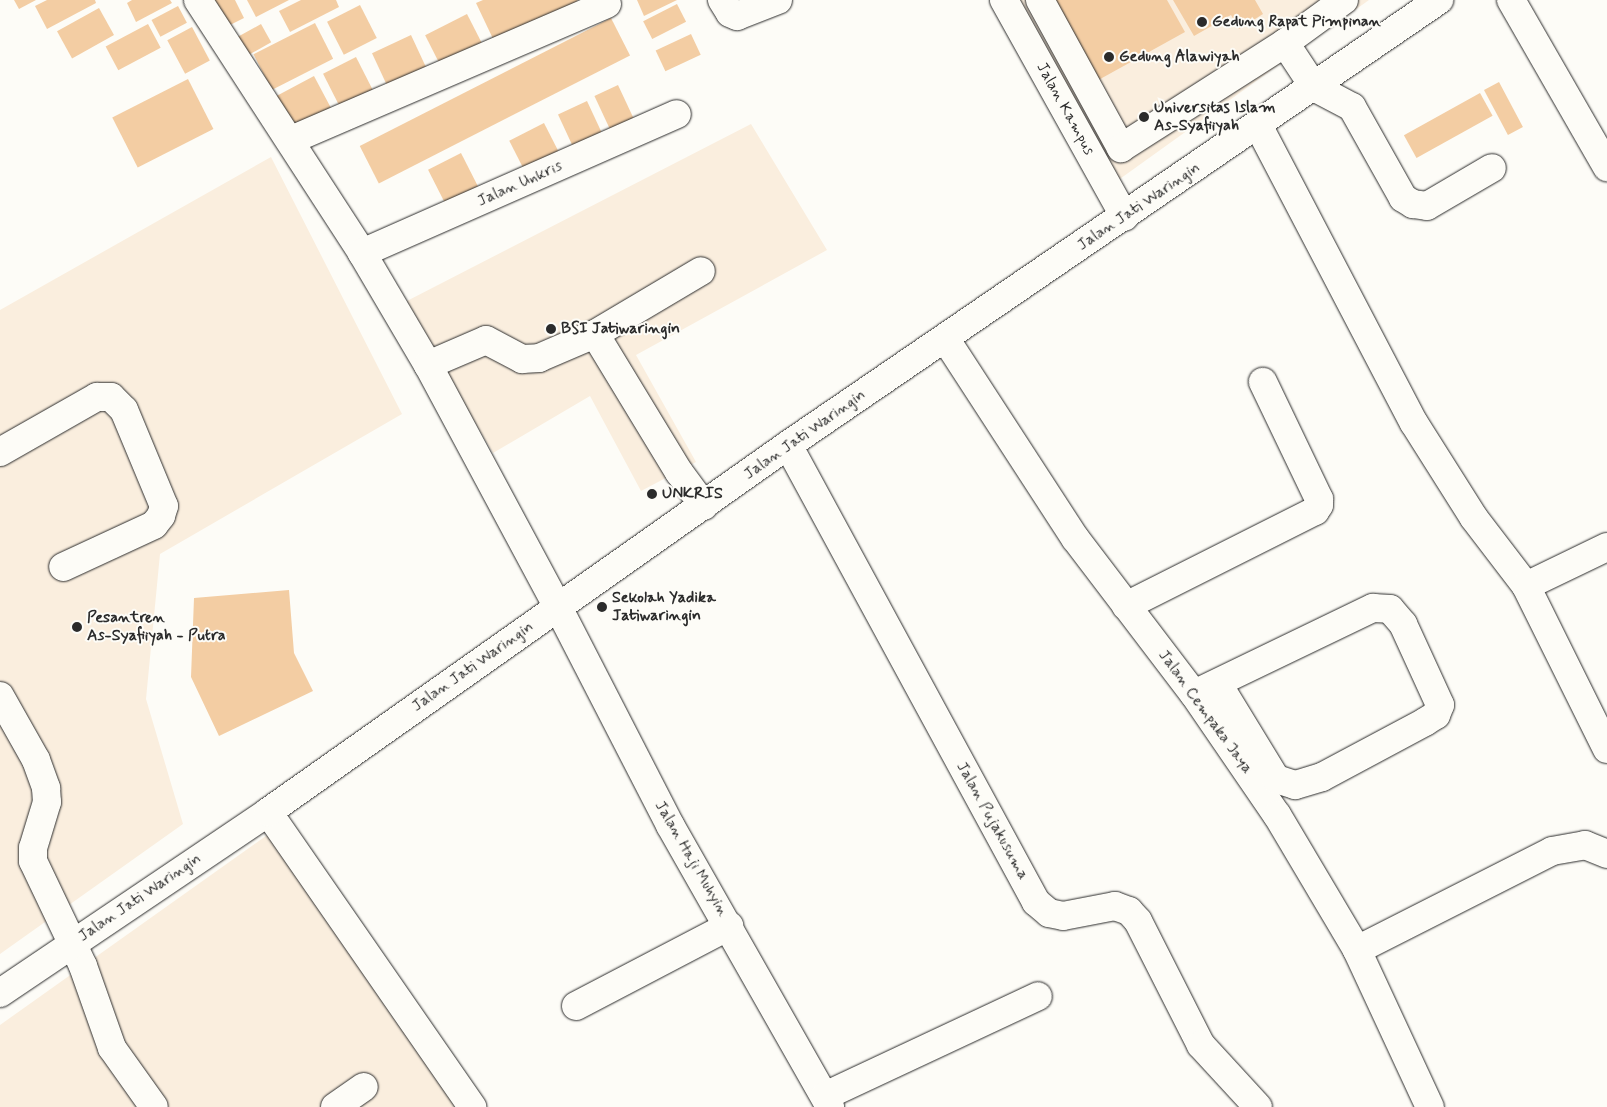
<!DOCTYPE html>
<html>
<head>
<meta charset="utf-8">
<style>
	body { margin:0 }
	#map { position:relative; width:1607px; height:1107px; overflow:hidden; background:#fdfcf7; font-family:Mynerve,sans-serif }
	div>[style] { position:absolute }
	.built>* { inset:0; background:#faeede }
	.building>* { inset:0; background:#f3cda3; transform-origin:0 0 }
	.roads { filter:drop-shadow(0 0 1px #2b2b2b) drop-shadow(0 0 1px #2b2b2b) }
	.minor>* { height:28px; margin:-14px; padding:0 14px; transform-origin:14px; border-radius:14px; background:#fdfcf7 }
	.major>* { height:28px; margin:-14px; padding:0 14px; transform-origin:14px; border-radius:14px; background:#fdfcf7 }
	.dots>* { width:14px; height:14px; translate:-50% -50%; box-sizing:border-box; border:2px solid #fdfcf7; border-radius:50% }
	span { translate:-50% -50%; white-space:nowrap; text-align:center; line-height:1.15; -webkit-text-stroke:4px #fdfcf7; paint-order:stroke }
	.poi-label { font-size:16px; color:#2b2b2b; font-weight:700 }
	.left { translate:0 -50%; text-align:left }
	.street-label { font-size:16px; color:#2b2b2b }
</style>
</head>
<body>
<div id="map">
	<div class="built">
		<div style="clip-path:polygon(1020px 0,1369px 0,1117px 181px)"></div>
		<div style="clip-path:polygon(751px 124px,827px 250px,636px 355px,696px 462px,641px 491px,590px 396px,493px 453px,403px 303px)"></div>
		<div style="clip-path:polygon(271px 157px,402px 414px,160px 554px,146px 699px,183px 824px,0 954px,0 310px)"></div>
		<div style="clip-path:polygon(270px 833px,459px 1107px,0 1107px,0 1025px)"></div>
	</div>
	<div class="building">
		<div style="clip-path:polygon(14px 0,36px 0,19px 9px)"></div>
		<div style="clip-path:polygon(47px 0,95px 0,96px 3px,47px 29px,35px 6px)"></div>
		<div style="clip-path:polygon(132px 0,170px 0,172px 3px,136px 22px,127px 3px)"></div>
		<div style="clip-path:polygon(209px 0,235px 0,244px 18px,224px 28px)"></div>
		<div style="clip-path:polygon(247px 0,289px 0,256px 17px)"></div>
		<div style="clip-path:polygon(301px 0,336px 0,339px 7px,290px 32px,279px 11px)"></div>
		<div style="clip-path:polygon(483px 0,577px 0,579px 3px,495px 43px,476px 3px)"></div>
		<div style="clip-path:polygon(637px 0,677px 0,644px 16px)"></div>
		<div style="clip-path:polygon(1047px 0,1167px 0,1185px 32px,1093px 83px)"></div>
		<div style="clip-path:polygon(1173px 0,1255px 0,1263px 14px,1239px 29px,1231px 15px,1194px 36px)"></div>
		<div style="left:677px;top:4px;width:20px;height:38px;rotate:63deg"></div>
		<div style="left:360px;top:5px;width:37px;height:37px;rotate:63deg"></div>
		<div style="left:178px;top:6px;width:19px;height:30px;rotate:62deg"></div>
		<div style="left:99px;top:8px;width:31px;height:48px;rotate:61deg"></div>
		<div style="left:467px;top:14px;width:36px;height:47px;rotate:63deg"></div>
		<div style="left:611px;top:18px;width:42px;height:282px;rotate:63deg"></div>
		<div style="left:315px;top:23px;width:40px;height:69px;rotate:63deg"></div>
		<div style="left:148px;top:24px;width:27px;height:48px;rotate:62deg"></div>
		<div style="left:261px;top:24px;width:21px;height:30px;rotate:61deg"></div>
		<div style="left:192px;top:27px;width:38px;height:28px;rotate:62deg"></div>
		<div style="left:691px;top:34px;width:23px;height:39px;rotate:65deg"></div>
		<div style="left:411px;top:35px;width:40px;height:43px;rotate:65deg"></div>
		<div style="left:356px;top:57px;width:42px;height:37px;rotate:63deg"></div>
		<div style="left:314px;top:76px;width:41px;height:43px;rotate:62deg"></div>
		<div style="left:188px;top:79px;width:56px;height:85px;rotate:63deg"></div>
		<div style="left:1499px;top:82px;width:51px;height:17px;rotate:62deg"></div>
		<div style="left:618px;top:85px;width:47px;height:26px;rotate:65deg"></div>
		<div style="left:1480px;top:93px;width:26px;height:87px;rotate:61deg"></div>
		<div style="left:587px;top:101px;width:38px;height:32px;rotate:65deg"></div>
		<div style="left:544px;top:123px;width:34px;height:39px;rotate:63deg"></div>
		<div style="left:461px;top:153px;width:42px;height:37px;rotate:63deg"></div>
		<div style="clip-path:polygon(289px 590px,294px 653px,313px 691px,219px 736px,191px 677px,194px 598px)"></div>
	</div>
	<div class="roads">
		<div class="minor">
			<div style="left:198px;top:0;width:302px;rotate:57deg"></div>
			<div style="left:362px;top:253px;width:130px;rotate:59.5deg"></div>
			<div style="left:428px;top:365px;width:275px;rotate:61.8deg"></div>
			<div style="left:558px;top:607px;width:245px;rotate:62.8deg"></div>
			<div style="left:670px;top:825px;width:324px;rotate:60.4deg"></div>
			<div style="left:722px;top:0;width:15px;rotate:58deg"></div>
			<div style="left:730px;top:13px;width:8px;rotate:23deg"></div>
			<div style="left:737px;top:16px;width:44px;rotate:-21.3deg"></div>
			<div style="left:1004px;top:0;width:248px;rotate:60.9deg"></div>
			<div style="left:1040px;top:0;width:169px;rotate:61.3deg"></div>
			<div style="left:1121px;top:148px;width:195px;rotate:-32.6deg"></div>
			<div style="left:1285px;top:43px;width:73px;rotate:-36.1deg"></div>
			<div style="left:1511px;top:0;width:193px;rotate:60.1deg"></div>
			<div style="left:1285px;top:43px;width:53px;rotate:56.6deg"></div>
			<div style="left:1314px;top:87px;width:43px;rotate:27.8deg"></div>
			<div style="left:1352px;top:107px;width:104px;rotate:60.7deg"></div>
			<div style="left:1403px;top:198px;width:12px;rotate:31deg"></div>
			<div style="left:1413px;top:204px;width:14px;rotate:8deg"></div>
			<div style="left:1427px;top:206px;width:75px;rotate:-30.3deg"></div>
			<div style="left:1258px;top:125px;width:336px;rotate:62.4deg"></div>
			<div style="left:1414px;top:423px;width:112px;rotate:57.7deg"></div>
			<div style="left:1474px;top:518px;width:86px;rotate:52.6deg"></div>
			<div style="left:1526px;top:586px;width:182px;rotate:63.6deg"></div>
			<div style="left:291px;top:140px;width:344px;rotate:-23.3deg"></div>
			<div style="left:362px;top:253px;width:344px;rotate:-23.8deg"></div>
			<div style="left:595px;top:334px;width:162px;rotate:58.7deg"></div>
			<div style="left:679px;top:472px;width:42px;rotate:53.7deg"></div>
			<div style="left:945px;top:338px;width:239px;rotate:57deg"></div>
			<div style="left:1075px;top:538px;width:196px;rotate:52.7deg"></div>
			<div style="left:1194px;top:694px;width:147px;rotate:55.6deg"></div>
			<div style="left:1277px;top:815px;width:157px;rotate:59.3deg"></div>
			<div style="left:1357px;top:950px;width:173px;rotate:65.1deg"></div>
			<div style="left:428px;top:365px;width:63px;rotate:-23.3deg"></div>
			<div style="left:486px;top:340px;width:41px;rotate:27.8deg"></div>
			<div style="left:522px;top:359px;width:17px;rotate:-3deg"></div>
			<div style="left:539px;top:358px;width:61px;rotate:-23.2deg"></div>
			<div style="left:595px;top:334px;width:123px;rotate:-30.7deg"></div>
			<div style="left:788px;top:445px;width:520px;rotate:61.51deg"></div>
			<div style="left:1036px;top:902px;width:17px;rotate:40deg"></div>
			<div style="left:1049px;top:913px;width:14px;rotate:12deg"></div>
			<div style="left:1063px;top:916px;width:53px;rotate:-10.9deg"></div>
			<div style="left:1115px;top:906px;width:15px;rotate:20deg"></div>
			<div style="left:1129px;top:911px;width:13px;rotate:48deg"></div>
			<div style="left:1138px;top:921px;width:139px;rotate:63.1deg"></div>
			<div style="left:1201px;top:1045px;width:84px;rotate:47.4deg"></div>
			<div style="left:0;top:452px;width:112px;rotate:-29.6deg"></div>
			<div style="left:97px;top:397px;width:14px"></div>
			<div style="left:111px;top:397px;width:18px;rotate:45deg"></div>
			<div style="left:124px;top:410px;width:104px;rotate:67.4deg"></div>
			<div style="left:164px;top:506px;width:10px;rotate:107deg"></div>
			<div style="left:161px;top:516px;width:11px;rotate:128deg"></div>
			<div style="left:154px;top:525px;width:100px;rotate:155.2deg"></div>
			<div style="left:1526px;top:586px;width:90px;rotate:-25.7deg"></div>
			<div style="left:1126px;top:606px;width:212px;rotate:-26.7deg"></div>
			<div style="left:1315px;top:511px;width:7px;rotate:-56deg"></div>
			<div style="left:1319px;top:505px;width:6px;rotate:-90deg"></div>
			<div style="left:1319px;top:499px;width:130px;rotate:-115.6deg"></div>
			<div style="left:1194px;top:694px;width:199px;rotate:-25.7deg"></div>
			<div style="left:1373px;top:608px;width:17px;rotate:3deg"></div>
			<div style="left:1390px;top:609px;width:20px;rotate:49deg"></div>
			<div style="left:1403px;top:624px;width:89px;rotate:65.4deg"></div>
			<div style="left:1440px;top:705px;width:11px;rotate:112deg"></div>
			<div style="left:1436px;top:715px;width:13px;rotate:148deg"></div>
			<div style="left:1425px;top:722px;width:117px;rotate:151.9deg"></div>
			<div style="left:1322px;top:777px;width:28px;rotate:163deg"></div>
			<div style="left:1295px;top:785px;width:20px;rotate:-162deg"></div>
			<div style="left:1276px;top:779px;width:111px;rotate:-121.4deg"></div>
			<div style="left:0;top:696px;width:73px;rotate:60.6deg"></div>
			<div style="left:36px;top:760px;width:30px;rotate:70deg"></div>
			<div style="left:46px;top:788px;width:14px;rotate:86deg"></div>
			<div style="left:47px;top:802px;width:48px;rotate:106.9deg"></div>
			<div style="left:33px;top:848px;width:13px;rotate:90deg"></div>
			<div style="left:33px;top:861px;width:116px;rotate:64.5deg"></div>
			<div style="left:83px;top:966px;width:87px;rotate:70.5deg"></div>
			<div style="left:112px;top:1048px;width:72px;rotate:54.6deg"></div>
			<div style="left:268px;top:812px;width:359px;rotate:55.3deg"></div>
			<div style="left:1357px;top:950px;width:219px;rotate:-26.9deg"></div>
			<div style="left:1552px;top:851px;width:34px;rotate:-10deg"></div>
			<div style="left:1585px;top:845px;width:24px;rotate:22deg"></div>
			<div style="left:576px;top:1006px;width:173px;rotate:-27.6deg"></div>
			<div style="left:825px;top:1096px;width:235px;rotate:-25.1deg"></div>
			<div style="left:335px;top:1107px;width:35px;rotate:-35deg"></div>
		</div>
		<div class="major">
			<div style="left:0;top:993px;width:323px;rotate:-34deg"></div>
			<div style="left:268px;top:812px;width:636px;rotate:-35.21deg"></div>
			<div style="left:788px;top:445px;width:789px;rotate:-34.36deg"></div>
		</div>
	</div>
	<div class="dots">
		<div style="left:1202px;top:22px;background:#2b2b2b"></div>
		<div style="left:1109px;top:57px;background:#2b2b2b"></div>
		<div style="left:1144px;top:117px;background:#2b2b2b"></div>
		<div style="left:551px;top:329px;background:#2b2b2b"></div>
		<div style="left:652px;top:494px;background:#2b2b2b"></div>
		<div style="left:602px;top:607px;background:#2b2b2b"></div>
		<div style="left:77px;top:627px;background:#2b2b2b"></div>
	</div>
	<div class="poi-label">
		<span class="left" style="left:1212px;top:22px">Gedung Rapat Pimpinan</span>
		<span class="left" style="left:1119px;top:57px">Gedung Alawiyah</span>
		<span class="left" style="left:1154px;top:117px">Universitas Islam<br>As-Syafiiyah</span>
		<span class="left" style="left:561px;top:329px">BSI Jatiwaringin</span>
		<span class="left" style="left:662px;top:494px">UNKRIS</span>
		<span class="left" style="left:612px;top:607px">Sekolah Yadika<br>Jatiwaringin</span>
		<span class="left" style="left:87px;top:627px">Pesantren<br>As-Syafiiyah - Putra</span>
	</div>
	<div class="street-label">
		<span style="left:1065px;top:109px;rotate:61deg">Jalan Kampus</span>
		<span style="left:520px;top:184px;rotate:-24deg">Jalan Unkris</span>
		<span style="left:1139px;top:207px;rotate:-34deg">Jalan Jati Waringin</span>
		<span style="left:805px;top:435px;rotate:-35deg">Jalan Jati Waringin</span>
		<span style="left:473px;top:667px;rotate:-35deg">Jalan Jati Waringin</span>
		<span style="left:1205px;top:712px;rotate:54deg">Jalan Cempaka Jaya</span>
		<span style="left:992px;top:821px;rotate:61deg">Jalan Pujakusuma</span>
		<span style="left:691px;top:859px;rotate:60deg">Jalan Haji Muhyin</span>
		<span style="left:140px;top:898px;rotate:-34deg">Jalan Jati Waringin</span>
	</div>
</div>
</body>
</html>
